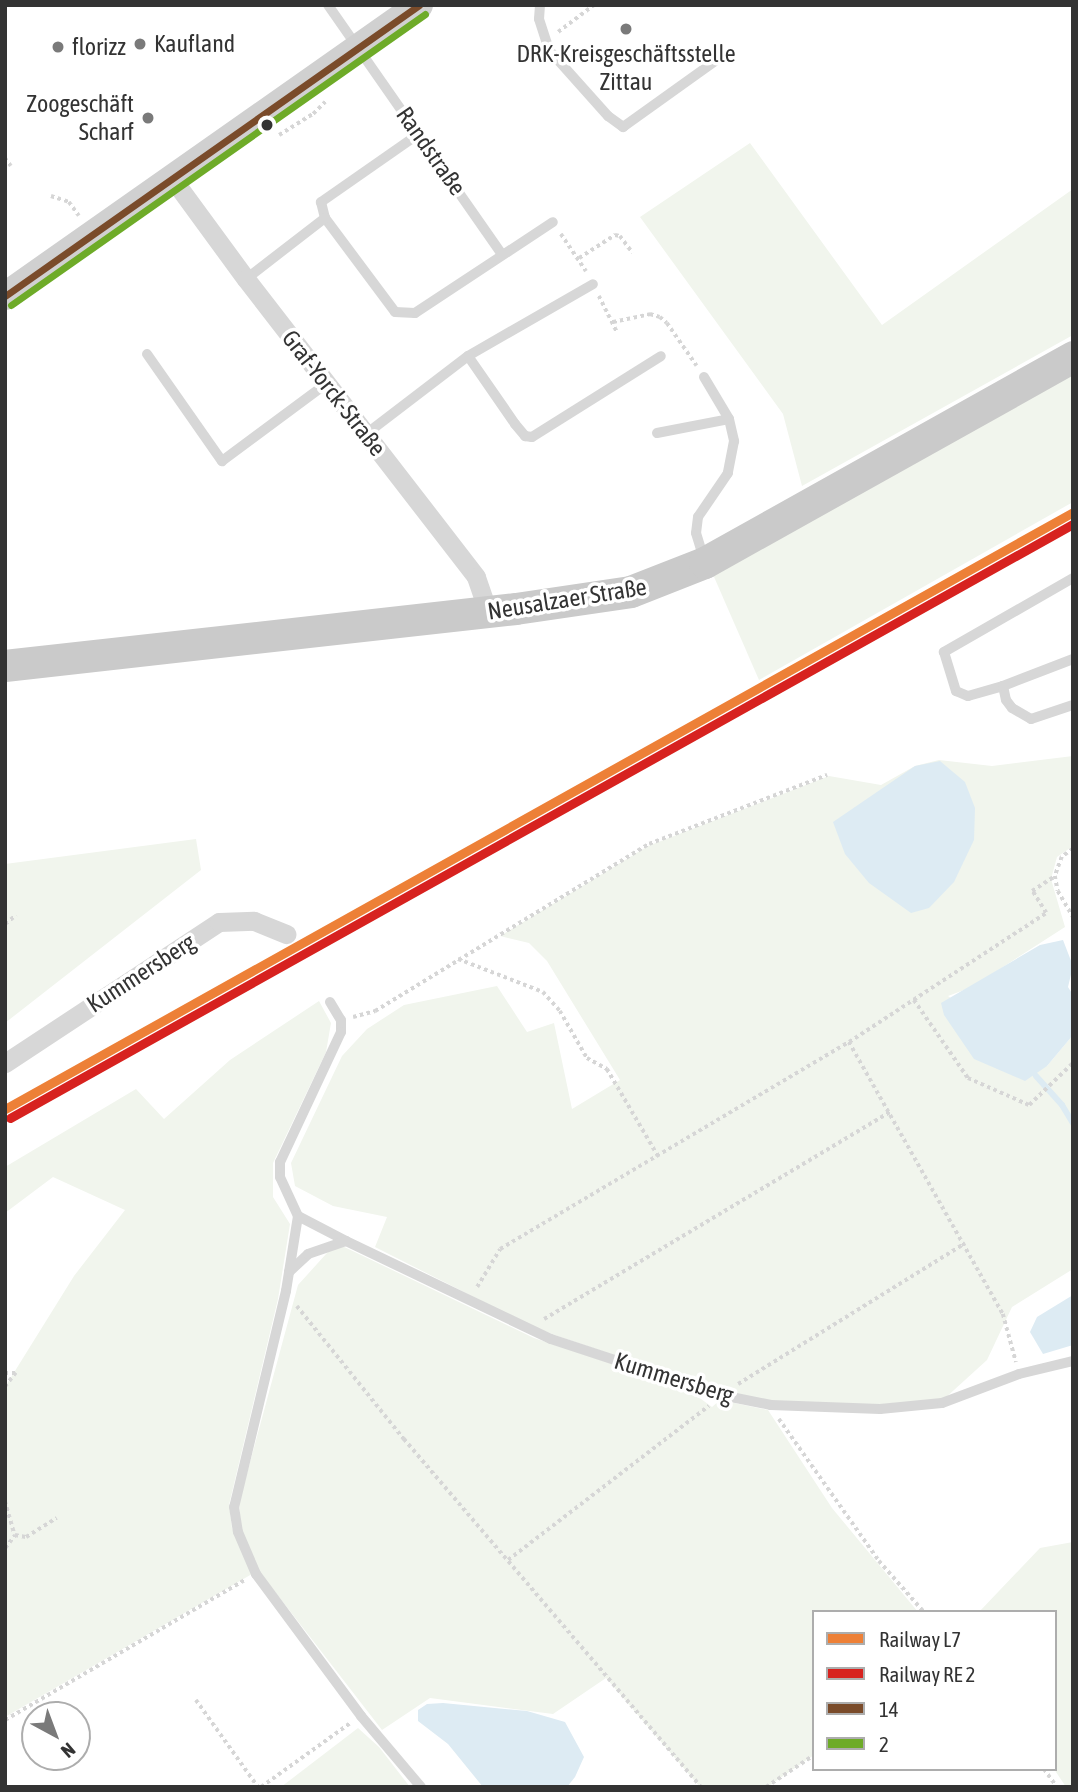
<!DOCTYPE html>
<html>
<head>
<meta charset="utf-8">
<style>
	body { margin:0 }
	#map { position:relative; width:1078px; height:1792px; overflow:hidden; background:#fff; font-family:"Asap Condensed",sans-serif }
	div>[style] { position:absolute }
	.green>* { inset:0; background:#f1f5ed }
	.water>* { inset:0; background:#ddebf3 }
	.stream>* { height:6px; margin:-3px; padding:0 3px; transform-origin:3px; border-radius:3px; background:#ddebf3 }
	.path>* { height:3.5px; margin-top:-1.75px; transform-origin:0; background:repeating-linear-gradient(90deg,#d6d6d6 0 3.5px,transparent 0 7px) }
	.lane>* { height:10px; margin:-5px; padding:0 5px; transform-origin:5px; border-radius:5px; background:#d7d7d7 }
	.street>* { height:19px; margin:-9.5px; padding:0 9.5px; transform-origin:9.5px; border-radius:9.5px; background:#d7d7d7 }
	.secondary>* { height:28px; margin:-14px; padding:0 14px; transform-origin:14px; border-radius:14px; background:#d0d0d0 }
	.primary>* { height:32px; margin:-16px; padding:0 16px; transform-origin:16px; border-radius:16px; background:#cacaca }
	.bus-1>* { height:7px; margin:-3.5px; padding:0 3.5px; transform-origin:3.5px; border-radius:3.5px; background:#7a4b2a }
	.bus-2>* { height:7px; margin:-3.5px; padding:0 3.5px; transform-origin:3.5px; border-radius:3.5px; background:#6eab28 }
	.rail-1>* { height:9px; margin:-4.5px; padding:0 4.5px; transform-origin:4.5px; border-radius:4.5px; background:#ed8037 }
	.rail-2>* { height:9px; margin:-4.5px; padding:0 4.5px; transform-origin:4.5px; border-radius:4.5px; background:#d7221f }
	.dots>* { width:19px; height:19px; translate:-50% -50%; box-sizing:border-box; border:4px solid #fff; border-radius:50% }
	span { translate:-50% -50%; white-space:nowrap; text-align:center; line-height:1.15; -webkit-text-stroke:7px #fff; paint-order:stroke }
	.poi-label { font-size:24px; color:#333 }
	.left { translate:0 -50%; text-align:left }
	.right { translate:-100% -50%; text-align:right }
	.street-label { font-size:24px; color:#333 }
	.frame { position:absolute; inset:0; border:7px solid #333; pointer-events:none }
	.legend { position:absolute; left:812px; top:1610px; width:245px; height:161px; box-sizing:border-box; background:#fff; border:2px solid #adadad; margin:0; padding:9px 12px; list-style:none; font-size:21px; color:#333 }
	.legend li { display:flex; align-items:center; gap:14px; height:35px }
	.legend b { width:35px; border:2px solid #adadad }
	.north { position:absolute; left:21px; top:1701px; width:70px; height:70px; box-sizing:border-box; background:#fff; border:2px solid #adadad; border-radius:50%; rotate:139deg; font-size:19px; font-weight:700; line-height:28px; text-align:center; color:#333 }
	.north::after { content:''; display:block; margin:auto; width:24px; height:32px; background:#7a7a7a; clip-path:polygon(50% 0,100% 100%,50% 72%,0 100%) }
</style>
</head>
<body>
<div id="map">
	<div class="green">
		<div style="clip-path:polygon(750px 143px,882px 325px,1073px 189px,1073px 335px,802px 486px,783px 414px,640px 217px)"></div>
		<div style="clip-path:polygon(1073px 368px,1073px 502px,759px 680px,711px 570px)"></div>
		<div style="clip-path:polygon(1073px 756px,1073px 846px,1057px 857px,1051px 879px,1065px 927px,972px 987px,948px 996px,1047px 1066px,1073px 1035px,1073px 1269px,1012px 1307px,987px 1360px,943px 1400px,878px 1406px,770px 1402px,718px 1390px,537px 1329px,375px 1247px,387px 1217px,333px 1206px,295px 1186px,291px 1163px,342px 1056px,367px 1029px,404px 1005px,497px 986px,527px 1032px,554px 1023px,572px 1109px,620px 1080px,547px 961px,529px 943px,500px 936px,648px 846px,829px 776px,881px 785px,915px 766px,939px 760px,992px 766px)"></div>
		<div style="clip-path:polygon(196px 839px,201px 870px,5px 1023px,5px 864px)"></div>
		<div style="clip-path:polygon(319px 1001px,331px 1023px,326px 1052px,273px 1163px,273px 1197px,290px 1224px,278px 1299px,229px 1505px,232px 1528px,252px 1574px,5px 1717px,5px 1387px,74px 1276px,125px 1210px,53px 1177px,5px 1213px,5px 1167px,136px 1089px,164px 1119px,230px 1060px)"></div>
		<div style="clip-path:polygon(336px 1243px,534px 1338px,686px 1388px,712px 1407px,720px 1400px,768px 1410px,832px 1508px,918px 1612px,814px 1612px,814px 1755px,767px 1787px,700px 1787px,606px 1678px,553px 1714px,430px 1698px,382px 1730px,259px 1571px,241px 1528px,239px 1503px,298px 1285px)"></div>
		<div style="clip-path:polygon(1073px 1542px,1073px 1787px,1066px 1787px,1054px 1769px,1055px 1612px,979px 1612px,1040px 1548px)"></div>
		<div style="clip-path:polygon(358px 1728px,379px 1747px,410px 1787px,281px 1787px)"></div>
	</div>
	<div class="water">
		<div style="clip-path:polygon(940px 761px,965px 782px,975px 808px,974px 840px,954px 882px,929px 908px,911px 913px,869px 883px,845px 854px,833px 822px,915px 766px)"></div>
		<div style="clip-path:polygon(1063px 940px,1073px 966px,1068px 987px,1073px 995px,1073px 1035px,1047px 1066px,1025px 1081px,974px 1059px,944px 1015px,941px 1003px,1040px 945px)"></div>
		<div style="clip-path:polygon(1073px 1295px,1073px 1345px,1043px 1354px,1030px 1332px,1037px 1317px)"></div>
		<div style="clip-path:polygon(443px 1703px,527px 1711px,565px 1722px,584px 1757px,575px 1777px,567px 1787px,483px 1787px,448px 1744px,418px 1721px,418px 1710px,427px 1704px)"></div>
	</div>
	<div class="stream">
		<div style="left:1036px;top:1076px;width:39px;rotate:48deg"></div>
		<div style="left:1062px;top:1105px;width:21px;rotate:59deg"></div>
	</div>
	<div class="path">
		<div style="left:558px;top:32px;width:45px;rotate:-36.9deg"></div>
		<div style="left:279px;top:135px;width:40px;rotate:-32deg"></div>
		<div style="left:313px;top:114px;width:18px;rotate:-45deg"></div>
		<div style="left:5px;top:158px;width:10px;rotate:53deg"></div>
		<div style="left:51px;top:196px;width:19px;rotate:18deg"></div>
		<div style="left:69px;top:202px;width:17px;rotate:54deg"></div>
		<div style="left:561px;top:234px;width:45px;rotate:56deg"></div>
		<div style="left:579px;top:258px;width:43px;rotate:-32.6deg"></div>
		<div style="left:615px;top:235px;width:5px;rotate:11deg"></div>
		<div style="left:620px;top:236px;width:21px;rotate:53deg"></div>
		<div style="left:599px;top:296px;width:40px;rotate:63.4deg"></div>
		<div style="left:613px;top:322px;width:38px;rotate:-12deg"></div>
		<div style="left:650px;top:314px;width:10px;rotate:17deg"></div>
		<div style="left:660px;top:317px;width:9px;rotate:41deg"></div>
		<div style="left:667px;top:323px;width:52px;rotate:55.1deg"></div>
		<div style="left:1073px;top:849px;width:14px;rotate:144deg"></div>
		<div style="left:1062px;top:857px;width:20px;rotate:110deg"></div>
		<div style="left:1055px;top:876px;width:15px;rotate:79deg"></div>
		<div style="left:1058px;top:891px;width:30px;rotate:60deg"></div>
		<div style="left:5px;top:924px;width:14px;rotate:-39deg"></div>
		<div style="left:458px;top:959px;width:91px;rotate:21.2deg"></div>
		<div style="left:543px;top:992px;width:25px;rotate:48deg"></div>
		<div style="left:560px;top:1011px;width:54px;rotate:60.1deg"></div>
		<div style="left:587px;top:1058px;width:23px;rotate:29deg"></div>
		<div style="left:607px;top:1069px;width:101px;rotate:59.6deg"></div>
		<div style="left:914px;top:1000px;width:95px;rotate:55.3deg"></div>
		<div style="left:968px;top:1078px;width:67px;rotate:23.9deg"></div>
		<div style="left:1029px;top:1105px;width:61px;rotate:-43.7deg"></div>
		<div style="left:353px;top:1017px;width:23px;rotate:-15deg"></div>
		<div style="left:375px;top:1011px;width:321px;rotate:-31.4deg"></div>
		<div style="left:649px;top:844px;width:191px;rotate:-21.2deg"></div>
		<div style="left:849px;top:1042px;width:313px;rotate:60.5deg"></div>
		<div style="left:1003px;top:1314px;width:50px;rotate:74.8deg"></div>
		<div style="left:477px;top:1287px;width:44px;rotate:-58.8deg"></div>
		<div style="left:500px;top:1249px;width:406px;rotate:-30.7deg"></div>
		<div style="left:849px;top:1042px;width:235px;rotate:-33.2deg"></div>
		<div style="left:1046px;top:913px;width:26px;rotate:-122deg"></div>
		<div style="left:1032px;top:891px;width:27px;rotate:-33deg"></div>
		<div style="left:297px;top:1306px;width:171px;rotate:51.2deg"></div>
		<div style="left:404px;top:1439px;width:458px;rotate:49.5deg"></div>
		<div style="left:544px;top:1319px;width:403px;rotate:-30.9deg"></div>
		<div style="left:5px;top:1373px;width:11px"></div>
		<div style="left:16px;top:1373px;width:18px;rotate:128deg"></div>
		<div style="left:738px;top:1384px;width:267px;rotate:-31.8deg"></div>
		<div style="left:779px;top:1419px;width:174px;rotate:54.8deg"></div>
		<div style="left:879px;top:1561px;width:68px;rotate:48.6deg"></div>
		<div style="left:5px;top:1501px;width:35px;rotate:74deg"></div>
		<div style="left:5px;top:1548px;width:16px;rotate:-52deg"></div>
		<div style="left:15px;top:1535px;width:11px;rotate:10deg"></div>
		<div style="left:26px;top:1537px;width:36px;rotate:-32deg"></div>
		<div style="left:508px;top:1560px;width:253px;rotate:-37.5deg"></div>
		<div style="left:196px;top:1700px;width:107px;rotate:54.5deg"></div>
		<div style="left:5px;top:1720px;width:278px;rotate:-30.3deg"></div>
		<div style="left:1044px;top:1769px;width:22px;rotate:54deg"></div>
		<div style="left:261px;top:1787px;width:110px;rotate:-35.7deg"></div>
		<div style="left:766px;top:1787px;width:58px;rotate:-33.7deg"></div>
	</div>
	<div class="lane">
		<div style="left:328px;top:5px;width:304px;rotate:55.1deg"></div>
		<div style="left:540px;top:5px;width:14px;rotate:94deg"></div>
		<div style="left:539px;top:19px;width:33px;rotate:72deg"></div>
		<div style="left:549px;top:50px;width:89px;rotate:48.2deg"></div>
		<div style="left:608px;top:116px;width:19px;rotate:36deg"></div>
		<div style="left:623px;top:127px;width:125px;rotate:-35.6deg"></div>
		<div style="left:420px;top:133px;width:121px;rotate:145.1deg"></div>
		<div style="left:321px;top:202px;width:16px;rotate:76deg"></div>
		<div style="left:325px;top:218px;width:117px;rotate:53.3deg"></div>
		<div style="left:395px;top:312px;width:20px;rotate:3deg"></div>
		<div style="left:415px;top:313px;width:165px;rotate:-33.4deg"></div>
		<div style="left:246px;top:279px;width:100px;rotate:-37.7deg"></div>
		<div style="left:147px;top:354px;width:131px;rotate:55deg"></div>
		<div style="left:222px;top:461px;width:131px;rotate:-36.6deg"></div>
		<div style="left:468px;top:356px;width:83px;rotate:55.3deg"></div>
		<div style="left:515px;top:424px;width:16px;rotate:50deg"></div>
		<div style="left:525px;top:436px;width:7px;rotate:8deg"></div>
		<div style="left:532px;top:437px;width:152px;rotate:-32.1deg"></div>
		<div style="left:704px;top:377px;width:49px;rotate:59.2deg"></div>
		<div style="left:729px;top:419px;width:23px;rotate:77deg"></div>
		<div style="left:734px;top:441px;width:33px;rotate:101deg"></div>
		<div style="left:728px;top:473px;width:53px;rotate:124.3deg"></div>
		<div style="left:698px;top:517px;width:16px;rotate:97deg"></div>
		<div style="left:696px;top:533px;width:28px;rotate:73deg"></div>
		<div style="left:657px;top:433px;width:73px;rotate:-11deg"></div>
		<div style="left:366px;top:434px;width:128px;rotate:-37.4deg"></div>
		<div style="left:468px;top:356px;width:144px;rotate:-29.9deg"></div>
		<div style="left:1073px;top:578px;width:149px;rotate:150.2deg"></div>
		<div style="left:944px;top:652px;width:41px;rotate:72.9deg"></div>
		<div style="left:956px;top:691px;width:13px;rotate:23deg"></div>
		<div style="left:968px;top:696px;width:36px;rotate:-16deg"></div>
		<div style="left:1003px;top:686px;width:14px;rotate:78deg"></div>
		<div style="left:1006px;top:700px;width:10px;rotate:53deg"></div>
		<div style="left:1012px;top:708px;width:22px;rotate:30deg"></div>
		<div style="left:1031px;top:719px;width:44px;rotate:-18.4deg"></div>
		<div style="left:1003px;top:686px;width:75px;rotate:-21.1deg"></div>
		<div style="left:330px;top:1002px;width:21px;rotate:59deg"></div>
		<div style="left:341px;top:1020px;width:12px;rotate:90deg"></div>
		<div style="left:341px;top:1032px;width:144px;rotate:115.1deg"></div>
		<div style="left:280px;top:1162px;width:15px;rotate:90deg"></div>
		<div style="left:280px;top:1177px;width:43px;rotate:65.2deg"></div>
		<div style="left:298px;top:1216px;width:54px;rotate:27.5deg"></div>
		<div style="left:346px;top:1241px;width:227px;rotate:25.6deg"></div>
		<div style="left:551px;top:1339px;width:179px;rotate:18.2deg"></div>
		<div style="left:721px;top:1395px;width:51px;rotate:11.3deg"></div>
		<div style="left:771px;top:1405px;width:109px;rotate:2.1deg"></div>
		<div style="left:880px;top:1409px;width:62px;rotate:-5.5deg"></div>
		<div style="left:942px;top:1403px;width:82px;rotate:-20.6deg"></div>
		<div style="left:1019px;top:1374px;width:56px;rotate:-13.5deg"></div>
		<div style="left:298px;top:1216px;width:76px;rotate:99.1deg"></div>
		<div style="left:286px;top:1291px;width:222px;rotate:103.5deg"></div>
		<div style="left:234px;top:1507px;width:25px;rotate:81deg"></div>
		<div style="left:238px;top:1532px;width:46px;rotate:66.8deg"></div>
		<div style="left:256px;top:1574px;width:177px;rotate:53.5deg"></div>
		<div style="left:361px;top:1716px;width:93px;rotate:49.8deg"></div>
		<div style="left:289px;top:1272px;width:26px;rotate:-43deg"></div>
		<div style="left:308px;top:1254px;width:40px;rotate:-18.9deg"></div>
	</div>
	<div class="street">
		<div style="left:172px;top:178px;width:125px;rotate:53.8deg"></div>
		<div style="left:246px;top:279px;width:376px;rotate:52.3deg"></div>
		<div style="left:476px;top:577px;width:37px;rotate:71deg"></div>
		<div style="left:5px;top:1063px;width:256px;rotate:-33.4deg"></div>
		<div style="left:219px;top:922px;width:35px;rotate:-2deg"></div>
		<div style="left:254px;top:921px;width:35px;rotate:22deg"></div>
	</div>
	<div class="secondary">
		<div style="left:5px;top:296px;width:506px;rotate:-35.1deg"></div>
	</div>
	<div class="primary">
		<div style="left:5px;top:666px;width:514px;rotate:-6.36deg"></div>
		<div style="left:516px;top:609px;width:116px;rotate:-8.4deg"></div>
		<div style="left:631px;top:592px;width:79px;rotate:-21.4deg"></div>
		<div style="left:705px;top:563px;width:422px;rotate:-29.2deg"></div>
	</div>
	<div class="bus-1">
		<div style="left:5px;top:296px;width:506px;rotate:-35.1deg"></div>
	</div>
	<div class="bus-2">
		<div style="left:11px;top:305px;width:506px;rotate:-35.1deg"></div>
	</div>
	<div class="rail-1">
		<div style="left:5px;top:1109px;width:1224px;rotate:-29.2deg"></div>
	</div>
	<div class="rail-2">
		<div style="left:10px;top:1118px;width:1218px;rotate:-29.2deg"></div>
	</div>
	<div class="dots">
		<div style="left:626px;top:29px;background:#7a7a7a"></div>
		<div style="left:140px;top:44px;background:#7a7a7a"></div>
		<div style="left:58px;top:47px;background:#7a7a7a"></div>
		<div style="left:148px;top:118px;background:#7a7a7a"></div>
		<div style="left:267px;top:125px;background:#333"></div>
	</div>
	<div class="poi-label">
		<span class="left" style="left:154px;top:44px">Kaufland</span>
		<span class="left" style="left:72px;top:47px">florizz</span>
		<span style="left:626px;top:68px">DRK-Kreisgeschäftsstelle<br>Zittau</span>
		<span class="right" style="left:134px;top:118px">Zoogeschäft<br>Scharf</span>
	</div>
	<div class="street-label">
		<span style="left:431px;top:151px;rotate:55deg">Randstraße</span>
		<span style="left:334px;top:393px;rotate:52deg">Graf-Yorck-Straße</span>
		<span style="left:567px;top:599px;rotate:-9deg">Neusalzaer Straße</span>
		<span style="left:141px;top:973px;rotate:-33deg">Kummersberg</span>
		<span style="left:674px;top:1378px;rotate:17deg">Kummersberg</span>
	</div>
	<div class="frame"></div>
	<ul class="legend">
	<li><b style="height:9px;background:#ed8037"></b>Railway L7</li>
	<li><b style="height:9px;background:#d7221f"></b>Railway RE 2</li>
	<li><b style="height:9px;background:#7a4b2a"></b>14</li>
	<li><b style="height:9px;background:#6eab28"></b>2</li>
	</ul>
	<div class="north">N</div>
</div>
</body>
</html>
